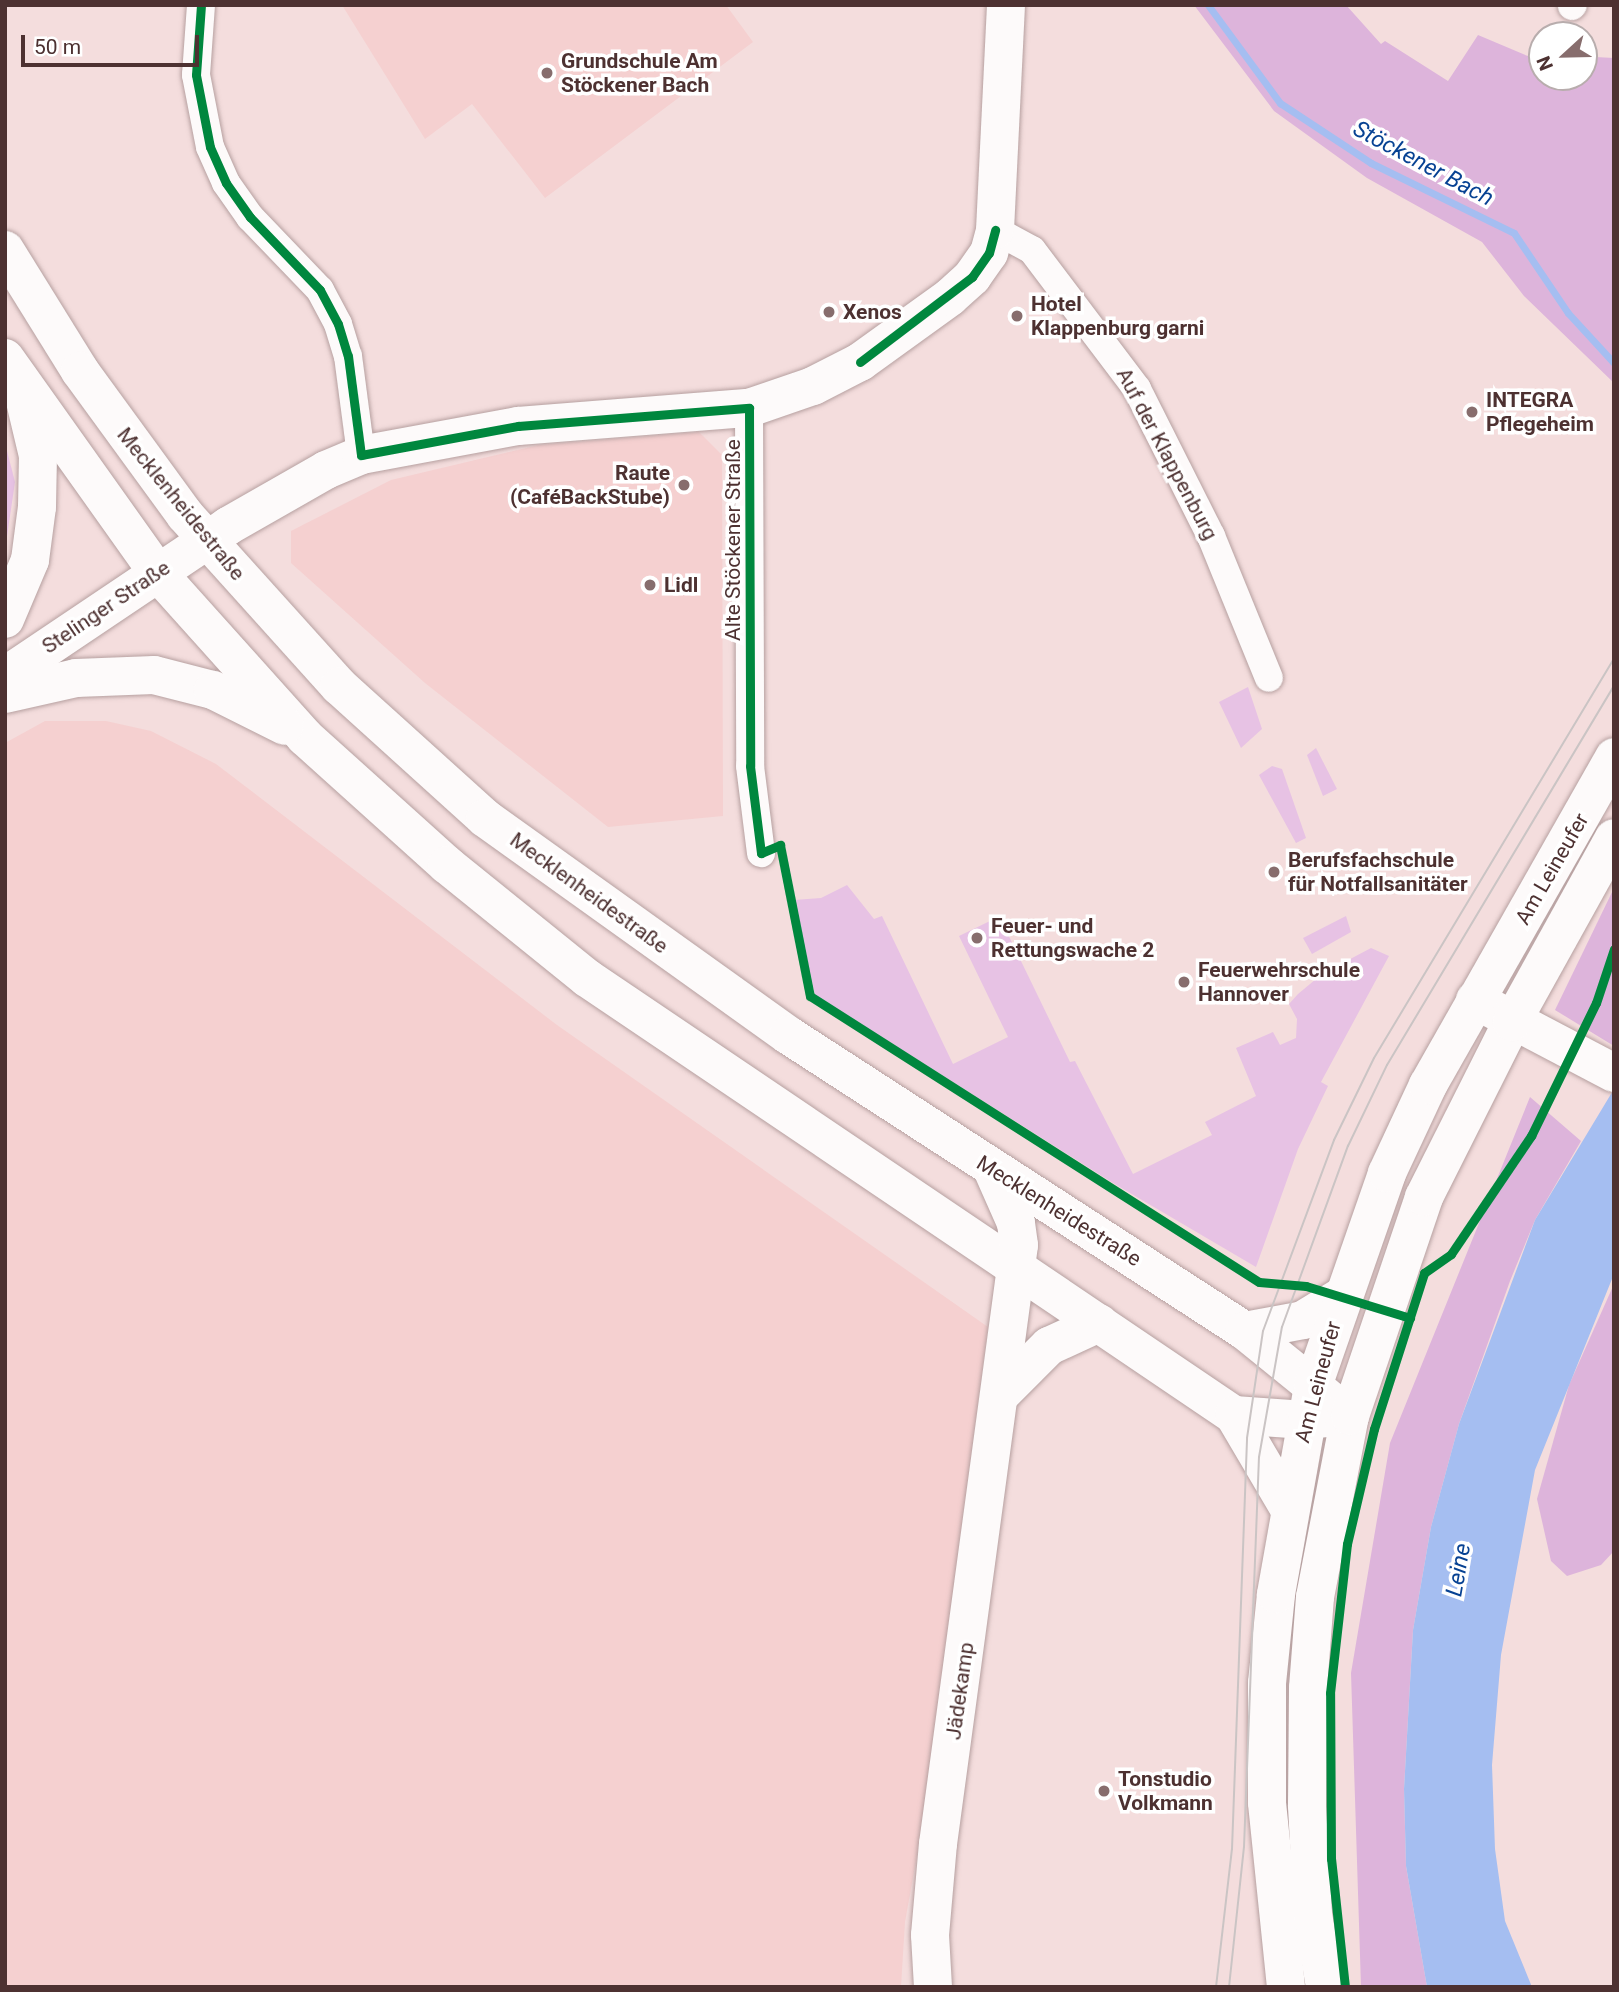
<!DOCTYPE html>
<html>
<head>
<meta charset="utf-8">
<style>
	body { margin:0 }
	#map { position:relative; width:1619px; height:1992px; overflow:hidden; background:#f4dddd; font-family:Roboto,sans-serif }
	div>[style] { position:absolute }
	.built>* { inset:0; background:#f5d0d0 }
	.green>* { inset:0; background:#e7c2e4 }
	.forest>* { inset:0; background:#ddb4db }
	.water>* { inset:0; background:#a5bef1 }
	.stream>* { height:7px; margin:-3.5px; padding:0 3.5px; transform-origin:3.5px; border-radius:3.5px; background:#a5bef1 }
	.roads { filter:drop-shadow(0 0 2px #b6a0a0) drop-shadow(0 0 2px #b6a0a0) }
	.street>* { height:28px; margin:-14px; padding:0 14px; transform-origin:14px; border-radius:14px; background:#fdfafa }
	.secondary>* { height:38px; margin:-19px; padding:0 19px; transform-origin:19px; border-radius:19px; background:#fdfafa }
	.primary>* { height:38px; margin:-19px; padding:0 19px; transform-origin:19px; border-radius:19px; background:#fdfafa }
	.tram>* { height:2px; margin:-1px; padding:0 1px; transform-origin:1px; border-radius:1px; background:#cac4c4 }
	.cycleway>* { height:9px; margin:-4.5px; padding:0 4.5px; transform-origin:4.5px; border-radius:4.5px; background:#00873e }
	.dots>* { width:19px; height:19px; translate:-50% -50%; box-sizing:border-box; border:4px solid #fff; border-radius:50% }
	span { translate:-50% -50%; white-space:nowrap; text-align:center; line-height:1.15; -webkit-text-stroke:7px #fff; paint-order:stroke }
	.poi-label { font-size:21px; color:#4d3131; font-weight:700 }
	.left { translate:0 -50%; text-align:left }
	.right { translate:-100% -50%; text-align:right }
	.street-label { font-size:21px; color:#4d3131 }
	.water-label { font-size:23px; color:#074293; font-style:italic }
	.frame { position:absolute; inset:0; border:7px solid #4d3131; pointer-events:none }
	.north { position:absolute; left:1528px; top:21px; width:70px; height:70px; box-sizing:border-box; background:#fff; border:2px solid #b8adad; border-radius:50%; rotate:248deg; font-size:19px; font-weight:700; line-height:28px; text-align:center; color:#4d3131 }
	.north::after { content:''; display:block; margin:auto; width:24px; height:32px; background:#876d6d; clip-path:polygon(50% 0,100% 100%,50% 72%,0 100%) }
	.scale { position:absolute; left:21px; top:35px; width:178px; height:32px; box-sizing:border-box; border:4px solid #4d3131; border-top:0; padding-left:9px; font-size:21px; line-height:24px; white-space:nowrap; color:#4d3131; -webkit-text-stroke:5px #fff; paint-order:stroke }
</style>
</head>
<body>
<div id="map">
	<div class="built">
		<div style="clip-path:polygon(342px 5px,726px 5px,753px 42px,545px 198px,472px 104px,425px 139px)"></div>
		<div style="clip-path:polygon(699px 432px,722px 455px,723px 816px,608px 827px,425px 683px,291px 563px,291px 531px,391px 480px,539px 445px)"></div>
		<div style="clip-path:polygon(45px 721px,106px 721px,151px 731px,216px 764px,557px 1025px,988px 1327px,923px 1822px,905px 1922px,901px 1987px,5px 1987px,5px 743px)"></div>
	</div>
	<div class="green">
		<div style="clip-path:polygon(5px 443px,15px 482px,5px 550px)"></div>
		<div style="clip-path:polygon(1248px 687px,1262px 729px,1241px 748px,1219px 702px)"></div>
		<div style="clip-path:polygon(1316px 748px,1337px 789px,1323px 796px,1307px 755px)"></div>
		<div style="clip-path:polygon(1272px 766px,1282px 769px,1306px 838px,1296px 843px,1259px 775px)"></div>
		<div style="clip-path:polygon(847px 885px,874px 919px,882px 916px,953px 1064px,1008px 1037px,959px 936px,990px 921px,1002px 922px,1070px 1062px,1075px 1061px,1133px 1174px,1212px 1135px,1205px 1122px,1256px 1096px,1236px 1048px,1273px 1032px,1280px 1045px,1296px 1038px,1297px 1019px,1289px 1004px,1298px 994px,1322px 974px,1371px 948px,1389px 956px,1321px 1082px,1328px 1086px,1298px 1149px,1256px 1267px,1113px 1183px,815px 995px,794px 900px,821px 898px)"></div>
		<div style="clip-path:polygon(1346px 916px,1351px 932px,1312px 954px,1303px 938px)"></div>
	</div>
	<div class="forest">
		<div style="clip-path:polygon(1194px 5px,1346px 5px,1381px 44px,1385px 41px,1448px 81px,1478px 35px,1542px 62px,1542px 77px,1584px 79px,1595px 57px,1614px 58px,1614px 383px,1524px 296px,1482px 242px,1367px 178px,1274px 111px)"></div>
		<div style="clip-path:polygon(1614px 888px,1614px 1046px,1555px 1010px)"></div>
		<div style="clip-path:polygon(1530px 1097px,1581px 1141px,1535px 1220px,1510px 1281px,1459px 1424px,1431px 1527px,1413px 1630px,1404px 1789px,1406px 1866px,1427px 1987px,1361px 1987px,1351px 1673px,1390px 1443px)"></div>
		<div style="clip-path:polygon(1614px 1284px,1614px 1551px,1601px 1565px,1567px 1576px,1551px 1561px,1537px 1499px,1569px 1385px)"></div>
	</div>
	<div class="water">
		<div style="clip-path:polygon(1614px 1089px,1614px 1274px,1535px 1470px,1501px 1655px,1492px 1765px,1495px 1849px,1505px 1921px,1532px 1987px,1427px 1987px,1406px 1866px,1404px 1789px,1413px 1630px,1431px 1527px,1459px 1424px,1535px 1220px)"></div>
	</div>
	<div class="stream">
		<div style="left:1208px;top:5px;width:122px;rotate:53.7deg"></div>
		<div style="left:1280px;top:103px;width:109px;rotate:33.4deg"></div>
		<div style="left:1371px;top:163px;width:159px;rotate:26.1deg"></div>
		<div style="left:1514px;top:233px;width:97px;rotate:56deg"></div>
		<div style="left:1568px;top:313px;width:68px;rotate:47.4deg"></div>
	</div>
	<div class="roads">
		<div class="street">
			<div style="left:201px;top:5px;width:70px;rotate:94.1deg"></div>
			<div style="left:196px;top:75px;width:73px;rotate:79deg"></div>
			<div style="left:210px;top:147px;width:39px;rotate:66deg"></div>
			<div style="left:226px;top:183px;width:42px;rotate:54.8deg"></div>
			<div style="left:250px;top:217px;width:101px;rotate:46.2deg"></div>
			<div style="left:320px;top:290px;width:38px;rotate:62deg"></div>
			<div style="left:338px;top:324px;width:34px;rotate:73deg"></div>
			<div style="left:348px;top:356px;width:100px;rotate:82.5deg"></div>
			<div style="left:1572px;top:6px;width:1px;rotate:-45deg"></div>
			<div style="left:995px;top:230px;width:42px;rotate:28.4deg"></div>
			<div style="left:1032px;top:250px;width:174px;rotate:52.9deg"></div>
			<div style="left:1137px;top:389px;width:165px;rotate:63.3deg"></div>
			<div style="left:1211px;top:536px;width:153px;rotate:67.8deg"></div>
			<div style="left:749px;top:408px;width:358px;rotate:89.8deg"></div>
			<div style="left:750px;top:766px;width:88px;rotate:82.8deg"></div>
		</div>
		<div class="secondary">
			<div style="left:5px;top:250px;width:142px;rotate:58.2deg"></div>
			<div style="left:80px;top:371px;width:178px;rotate:53.9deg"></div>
			<div style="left:185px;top:515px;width:230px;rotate:48deg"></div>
			<div style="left:339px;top:686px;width:197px;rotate:42.1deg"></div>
			<div style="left:485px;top:818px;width:373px;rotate:35.6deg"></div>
			<div style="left:788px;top:1035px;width:544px;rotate:32.93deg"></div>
			<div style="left:1245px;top:1331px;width:135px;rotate:39deg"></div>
			<div style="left:5px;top:358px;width:262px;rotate:54.6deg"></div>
			<div style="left:157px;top:572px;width:222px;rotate:48.1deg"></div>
			<div style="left:305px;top:737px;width:191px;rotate:42deg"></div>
			<div style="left:447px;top:865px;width:180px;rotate:38.9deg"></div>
			<div style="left:587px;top:978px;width:781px;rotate:34.04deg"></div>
			<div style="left:1234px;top:1415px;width:71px;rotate:4deg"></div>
			<div style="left:1305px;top:1420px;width:33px;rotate:-5deg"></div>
			<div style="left:5px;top:619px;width:64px;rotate:-67deg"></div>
			<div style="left:30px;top:560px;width:53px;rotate:-82.5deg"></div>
			<div style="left:37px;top:507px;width:51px;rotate:-88.9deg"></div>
			<div style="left:38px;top:456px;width:57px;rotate:-103.3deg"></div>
			<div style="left:5px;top:676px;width:269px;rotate:-33.9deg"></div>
			<div style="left:228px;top:526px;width:113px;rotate:-29.7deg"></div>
			<div style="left:326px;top:470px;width:38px;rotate:-23deg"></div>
			<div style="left:361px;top:455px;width:160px;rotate:-10.5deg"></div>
			<div style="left:518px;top:426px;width:232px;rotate:-4.5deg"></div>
			<div style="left:749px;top:408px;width:68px;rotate:-19deg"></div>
			<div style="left:813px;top:386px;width:53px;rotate:-27.1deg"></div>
			<div style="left:860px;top:362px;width:111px;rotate:-35.8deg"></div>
			<div style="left:950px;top:297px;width:30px;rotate:-42deg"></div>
			<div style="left:972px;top:277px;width:29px;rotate:-55deg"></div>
			<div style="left:989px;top:253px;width:24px;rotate:-75deg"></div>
			<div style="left:995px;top:230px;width:225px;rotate:-87.2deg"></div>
			<div style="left:5px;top:694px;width:73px;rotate:-12.7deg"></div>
			<div style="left:76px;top:678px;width:78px;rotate:-2.2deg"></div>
			<div style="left:154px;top:675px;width:61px;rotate:14.3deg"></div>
			<div style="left:213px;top:690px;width:80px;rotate:26.6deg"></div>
			<div style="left:1475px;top:1000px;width:157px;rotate:27.7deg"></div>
			<div style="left:1245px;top:1331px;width:59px;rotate:-10.7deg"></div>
			<div style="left:1303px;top:1320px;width:46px;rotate:-31.6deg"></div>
			<div style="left:999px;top:1396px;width:71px;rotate:-45deg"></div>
			<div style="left:1049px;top:1346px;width:55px;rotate:-24.7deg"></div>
			<div style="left:1234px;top:1415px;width:110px;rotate:59.5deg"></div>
			<div style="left:933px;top:1987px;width:52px;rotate:-93.3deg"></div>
			<div style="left:930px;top:1935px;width:91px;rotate:-85deg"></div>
			<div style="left:938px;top:1844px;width:604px;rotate:-82.3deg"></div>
			<div style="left:1019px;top:1245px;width:22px;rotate:-98deg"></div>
			<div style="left:1016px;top:1223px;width:57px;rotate:-113.9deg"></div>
		</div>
		<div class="primary">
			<div style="left:1286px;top:1987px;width:186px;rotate:-95.9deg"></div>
			<div style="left:1267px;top:1802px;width:119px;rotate:-90deg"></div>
			<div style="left:1267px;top:1683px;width:89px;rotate:-84.2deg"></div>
			<div style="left:1276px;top:1594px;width:211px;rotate:-79.9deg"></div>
			<div style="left:1313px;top:1386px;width:225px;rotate:-70.8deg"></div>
			<div style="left:1387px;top:1173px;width:97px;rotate:-65deg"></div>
			<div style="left:1428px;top:1085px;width:377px;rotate:-60.4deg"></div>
			<div style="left:1325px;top:1987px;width:74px;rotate:-99.3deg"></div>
			<div style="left:1313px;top:1914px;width:109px;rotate:-93.2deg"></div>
			<div style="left:1307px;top:1805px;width:117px;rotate:-89.5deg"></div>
			<div style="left:1308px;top:1688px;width:91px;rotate:-85.6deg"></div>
			<div style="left:1315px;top:1597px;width:184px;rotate:-79.1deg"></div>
			<div style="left:1350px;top:1416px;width:231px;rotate:-71.3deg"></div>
			<div style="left:1424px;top:1197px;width:196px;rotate:-63.3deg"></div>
			<div style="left:1512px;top:1022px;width:210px;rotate:-61deg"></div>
		</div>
	</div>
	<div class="tram">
		<div style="left:1216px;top:1987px;width:139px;rotate:-83.4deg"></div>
		<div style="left:1232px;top:1849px;width:411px;rotate:-87.9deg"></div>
		<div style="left:1247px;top:1438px;width:108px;rotate:-81.5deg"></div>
		<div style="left:1263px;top:1331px;width:204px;rotate:-69.6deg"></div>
		<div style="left:1334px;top:1140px;width:91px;rotate:-64deg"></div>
		<div style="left:1374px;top:1058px;width:466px;rotate:-59deg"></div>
		<div style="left:1229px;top:1987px;width:141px;rotate:-83.9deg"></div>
		<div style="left:1244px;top:1847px;width:390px;rotate:-87.8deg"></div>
		<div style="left:1259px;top:1457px;width:132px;rotate:-80deg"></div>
		<div style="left:1282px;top:1327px;width:193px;rotate:-70deg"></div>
		<div style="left:1348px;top:1146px;width:90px;rotate:-64.3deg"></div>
		<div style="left:1387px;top:1065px;width:443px;rotate:-59.1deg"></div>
	</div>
	<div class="cycleway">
		<div style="left:201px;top:5px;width:70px;rotate:94.1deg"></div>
		<div style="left:196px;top:75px;width:73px;rotate:79deg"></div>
		<div style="left:210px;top:147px;width:39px;rotate:66deg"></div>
		<div style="left:226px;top:183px;width:42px;rotate:54.8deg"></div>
		<div style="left:250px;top:217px;width:101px;rotate:46.2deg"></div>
		<div style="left:320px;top:290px;width:38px;rotate:62deg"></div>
		<div style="left:338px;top:324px;width:34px;rotate:73deg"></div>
		<div style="left:348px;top:356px;width:100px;rotate:82.5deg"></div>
		<div style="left:361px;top:455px;width:160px;rotate:-10.5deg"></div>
		<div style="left:518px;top:426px;width:232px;rotate:-4.5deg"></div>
		<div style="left:749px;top:408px;width:358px;rotate:89.8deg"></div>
		<div style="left:750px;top:766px;width:88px;rotate:82.8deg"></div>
		<div style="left:761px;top:853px;width:21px;rotate:-23deg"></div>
		<div style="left:780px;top:845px;width:154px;rotate:78.8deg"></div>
		<div style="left:810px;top:996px;width:532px;rotate:32.5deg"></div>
		<div style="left:1259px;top:1282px;width:47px;rotate:4.9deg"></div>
		<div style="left:1306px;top:1286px;width:109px;rotate:17.1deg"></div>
		<div style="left:860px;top:362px;width:141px;rotate:-37.2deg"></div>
		<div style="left:972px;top:277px;width:29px;rotate:-55deg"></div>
		<div style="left:989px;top:253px;width:24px;rotate:-75deg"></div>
		<div style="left:1345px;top:1987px;width:129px;rotate:-96.2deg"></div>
		<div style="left:1331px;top:1859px;width:166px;rotate:-90.3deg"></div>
		<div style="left:1330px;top:1693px;width:150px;rotate:-83.5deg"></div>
		<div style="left:1347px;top:1544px;width:118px;rotate:-76.8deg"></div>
		<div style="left:1374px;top:1429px;width:164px;rotate:-72.2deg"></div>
		<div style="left:1424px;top:1273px;width:33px;rotate:-35deg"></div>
		<div style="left:1451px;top:1254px;width:143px;rotate:-55.9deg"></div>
		<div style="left:1531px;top:1136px;width:148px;rotate:-64deg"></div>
		<div style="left:1596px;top:1003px;width:57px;rotate:-71.6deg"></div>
	</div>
	<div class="dots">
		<div style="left:547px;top:73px;background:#876d6d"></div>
		<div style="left:829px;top:312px;background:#876d6d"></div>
		<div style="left:1017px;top:316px;background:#876d6d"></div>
		<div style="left:1472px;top:412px;background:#876d6d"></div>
		<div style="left:684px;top:485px;background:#876d6d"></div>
		<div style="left:650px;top:585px;background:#876d6d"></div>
		<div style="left:1274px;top:872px;background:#876d6d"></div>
		<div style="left:977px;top:938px;background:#876d6d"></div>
		<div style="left:1184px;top:982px;background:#876d6d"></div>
		<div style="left:1104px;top:1791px;background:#876d6d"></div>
	</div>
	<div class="poi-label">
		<span class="left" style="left:561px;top:73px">Grundschule Am<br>Stöckener Bach</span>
		<span class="left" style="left:1031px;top:316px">Hotel<br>Klappenburg garni</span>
		<span class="left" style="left:843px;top:312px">Xenos</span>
		<span class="left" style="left:1486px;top:412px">INTEGRA<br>Pflegeheim</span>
		<span class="right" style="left:670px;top:485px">Raute<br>(CaféBackStube)</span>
		<span class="left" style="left:664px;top:585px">Lidl</span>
		<span class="left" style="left:1288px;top:872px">Berufsfachschule<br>für Notfallsanitäter</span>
		<span class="left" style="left:991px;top:938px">Feuer- und<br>Rettungswache 2</span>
		<span class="left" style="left:1198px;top:982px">Feuerwehrschule<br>Hannover</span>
		<span class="left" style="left:1118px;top:1791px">Tonstudio<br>Volkmann</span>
	</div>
	<div class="street-label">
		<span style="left:1167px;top:454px;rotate:62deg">Auf der Klappenburg</span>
		<span style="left:181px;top:504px;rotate:51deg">Mecklenheidestraße</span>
		<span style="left:733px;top:540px;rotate:-90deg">Alte Stöckener Straße</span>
		<span style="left:106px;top:607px;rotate:-34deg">Stelinger Straße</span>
		<span style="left:1552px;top:869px;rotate:-60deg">Am Leineufer</span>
		<span style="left:589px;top:893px;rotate:36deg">Mecklenheidestraße</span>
		<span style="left:1059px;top:1211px;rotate:32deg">Mecklenheidestraße</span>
		<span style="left:1318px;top:1382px;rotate:-75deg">Am Leineufer</span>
		<span style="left:960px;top:1691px;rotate:-82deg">Jädekamp</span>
	</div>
	<div class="water-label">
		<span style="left:1423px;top:164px;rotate:28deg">Stöckener Bach</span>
		<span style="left:1459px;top:1570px;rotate:-80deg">Leine</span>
	</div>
	<div class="frame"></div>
	<div class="north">N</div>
	<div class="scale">50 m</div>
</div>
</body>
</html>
